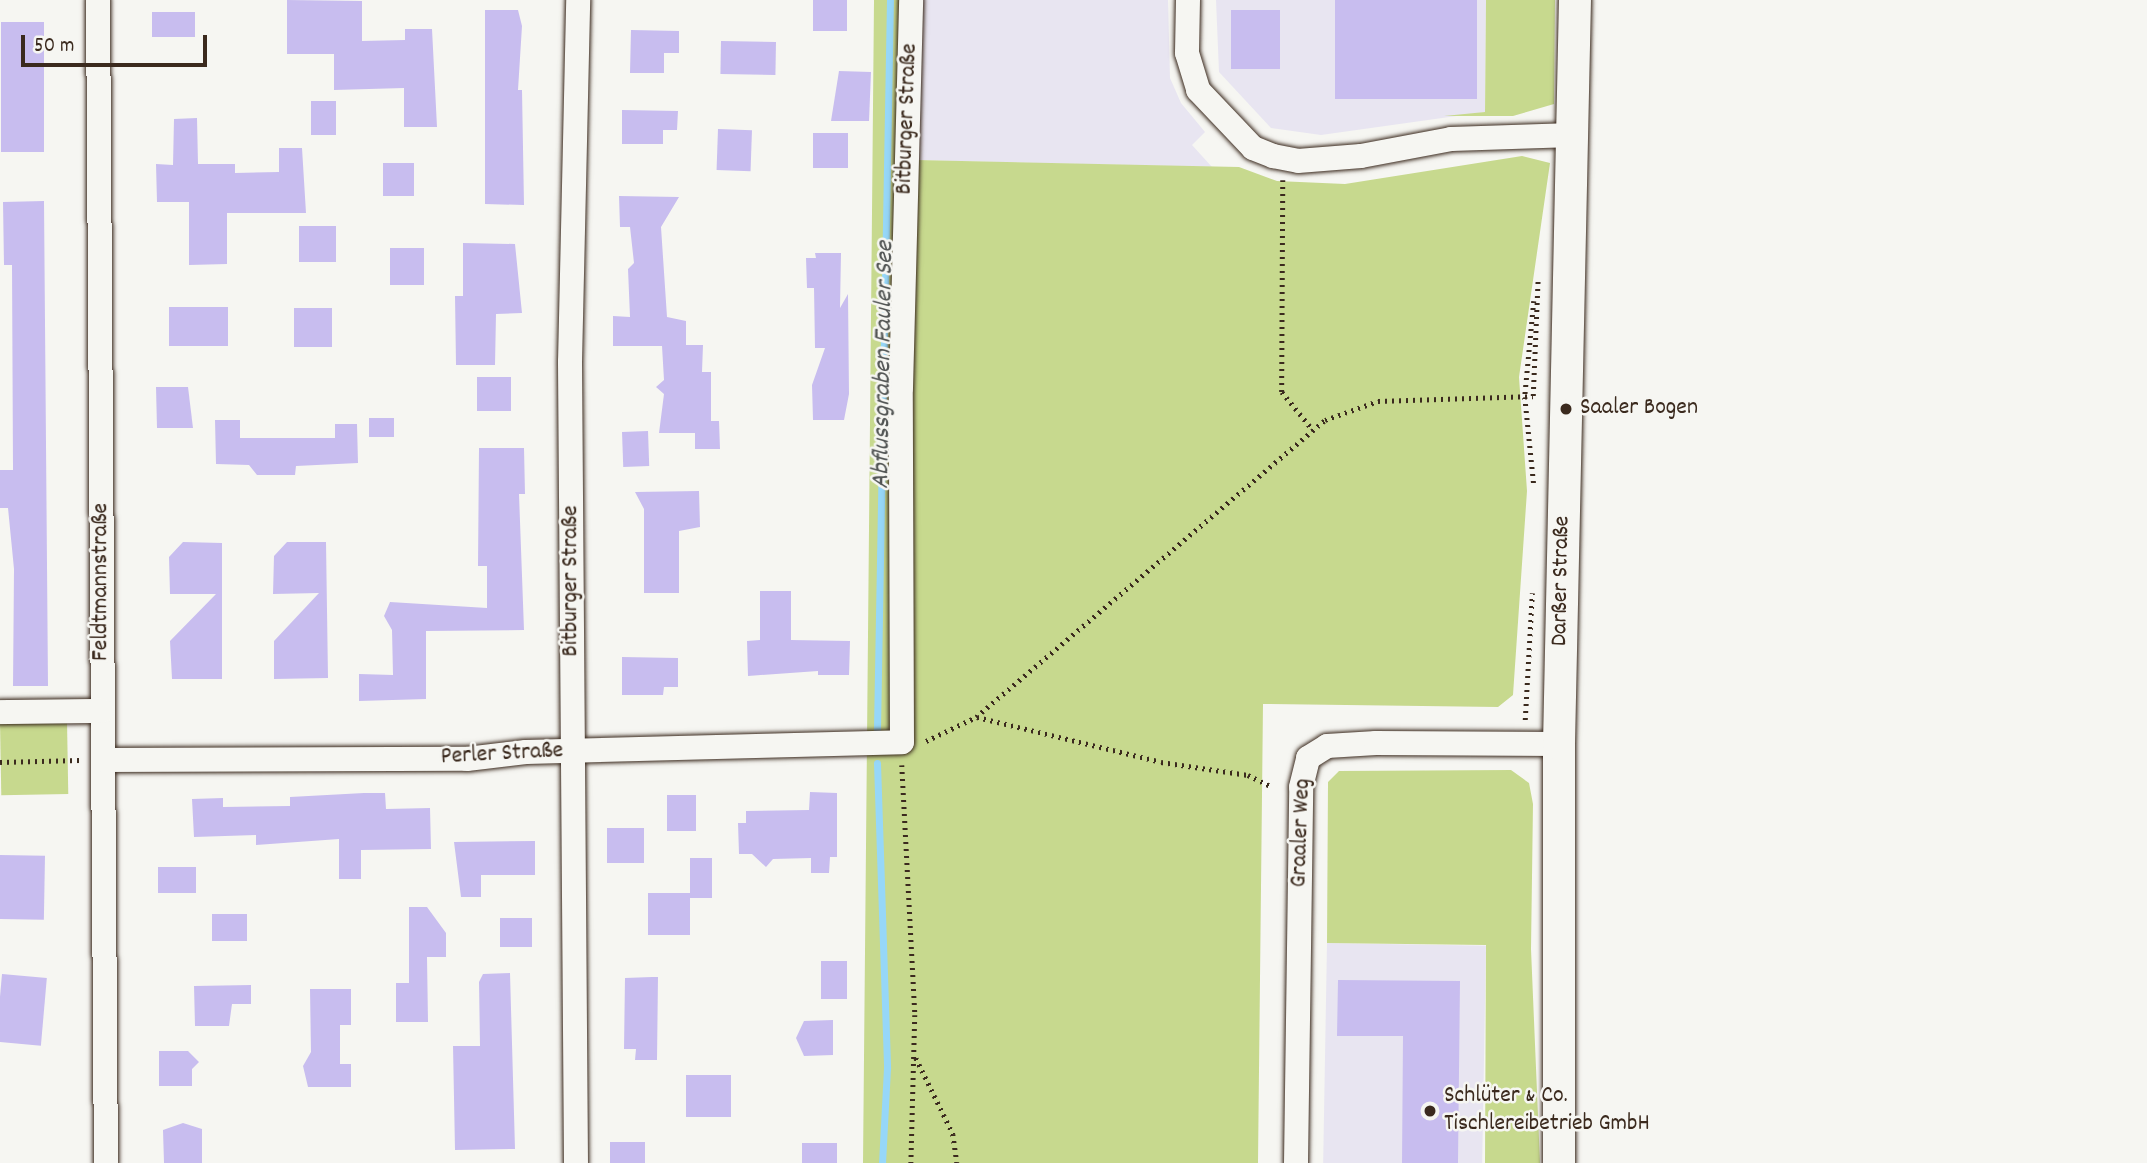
<!DOCTYPE html>
<html>
<head>
<meta charset="utf-8">
<style>
	body { margin:0 }
	#map { position:relative; width:2147px; height:1163px; overflow:hidden; background:#f6f6f2; font-family:Dekko,sans-serif }
	div>[style] { position:absolute }
	.built>* { inset:0; background:#e8e5f1; transform-origin:0 0 }
	.green>* { inset:0; background:#c7d98e; transform-origin:0 0 }
	.stream>* { height:7px; margin:-3.5px; padding:0 3.5px; transform-origin:3.5px; border-radius:3.5px; background:#96d7f8 }
	.building>* { inset:0; background:#c8bdef; transform-origin:0 0 }
	.path>* { height:4.5px; margin-top:-2.25px; transform-origin:0; background:repeating-linear-gradient(90deg,#3b2a1e 0 2px,transparent 0 7px) }
	.roads { filter:drop-shadow(0 0 2px #3b2a1e) drop-shadow(0 0 2px #3b2a1e) }
	.minor>* { height:24px; margin:-12px; padding:0 12px; transform-origin:12px; border-radius:12px; background:#f6f6f2 }
	.major>* { height:32px; margin:-16px; padding:0 16px; transform-origin:16px; border-radius:16px; background:#f6f6f2 }
	.dots>* { width:19px; height:19px; translate:-50% -50%; box-sizing:border-box; border:4px solid #f6f6f2; border-radius:50% }
	span { translate:-50% -50%; white-space:nowrap; text-align:center; line-height:1.15; -webkit-text-stroke:5px #f6f6f2; paint-order:stroke }
	.street-label { font-size:24px; color:#3b2a1e }
	.poi-label { font-size:24px; color:#3b2a1e }
	.left { translate:0 -50%; text-align:left }
	.water-label { font-size:26px; color:#525554; font-style:italic }
	.scale { position:absolute; left:21px; top:35px; width:186px; height:32px; box-sizing:border-box; border:4px solid #3b2a1e; border-top:0; padding-left:9px; font-size:21px; line-height:24px; white-space:nowrap; color:#3b2a1e; -webkit-text-stroke:5px #f6f6f2; paint-order:stroke }
</style>
</head>
<body>
<div id="map">
	<div class="built">
		<div style="clip-path:polygon(919px 0,1168px 0,1170px 78px,1181px 103px,1205px 132px,1192px 145px,1212px 167px,915px 160px)"></div>
		<div style="clip-path:polygon(1216px 0,1486px 0,1485px 112px,1321px 135px,1271px 128px,1219px 72px)"></div>
		<div style="left:1327px;top:943px;width:159px;height:220px;rotate:1deg"></div>
	</div>
	<div class="green">
		<div style="clip-path:polygon(874px 0,919px 0,916px 160px,1239px 167px,1277px 181px,1345px 184px,1522px 156px,1550px 163px,1519px 377px,1527px 491px,1513px 695px,1498px 707px,1263px 704px,1258px 1163px,863px 1163px)"></div>
		<div style="clip-path:polygon(1486px 0,1555px 0,1554px 104px,1513px 116px,1444px 116px,1485px 112px)"></div>
		<div style="left:67px;top:721px;width:73px;height:67px;rotate:89deg"></div>
		<div style="clip-path:polygon(1511px 770px,1529px 783px,1533px 804px,1531px 949px,1540px 1163px,1485px 1163px,1486px 945px,1327px 943px,1328px 782px,1339px 771px)"></div>
	</div>
	<div class="stream">
		<div style="left:877px;top:729px;width:729px;rotate:-88.98deg"></div>
		<div style="left:877px;top:763px;width:305px;rotate:88.1deg"></div>
		<div style="left:887px;top:1068px;width:95px;rotate:93deg"></div>
	</div>
	<div class="building">
		<div style="clip-path:polygon(287px 0,362px 1px,362px 41px,405px 40px,405px 29px,432px 29px,437px 127px,404px 127px,404px 88px,334px 90px,334px 54px,287px 54px)"></div>
		<div style="left:813px;top:0;width:34px;height:31px"></div>
		<div style="left:1335px;top:0;width:142px;height:99px"></div>
		<div style="clip-path:polygon(485px 10px,518px 10px,522px 26px,518px 90px,522px 90px,524px 205px,485px 204px)"></div>
		<div style="left:1231px;top:10px;width:49px;height:59px"></div>
		<div style="left:152px;top:12px;width:43px;height:25px"></div>
		<div style="left:44px;top:22px;width:130px;height:43px;rotate:90deg"></div>
		<div style="clip-path:polygon(631px 30px,679px 31px,679px 53px,664px 53px,664px 73px,630px 73px)"></div>
		<div style="left:721px;top:41px;width:55px;height:33px;rotate:1deg"></div>
		<div style="clip-path:polygon(839px 71px,871px 72px,869px 121px,831px 121px)"></div>
		<div style="left:336px;top:101px;width:34px;height:25px;rotate:90deg"></div>
		<div style="clip-path:polygon(622px 110px,678px 111px,677px 130px,663px 130px,663px 144px,622px 144px)"></div>
		<div style="clip-path:polygon(197px 118px,198px 164px,235px 164px,235px 173px,279px 172px,279px 148px,302px 148px,306px 213px,227px 213px,227px 264px,189px 265px,189px 202px,157px 202px,156px 164px,173px 165px,174px 119px)"></div>
		<div style="left:718px;top:129px;width:34px;height:41px;rotate:2deg"></div>
		<div style="left:813px;top:133px;width:35px;height:35px"></div>
		<div style="left:383px;top:163px;width:31px;height:33px"></div>
		<div style="clip-path:polygon(619px 196px,679px 197px,661px 227px,667px 317px,686px 321px,686px 345px,703px 345px,702px 372px,711px 372px,711px 421px,719px 421px,720px 449px,695px 449px,695px 433px,659px 433px,664px 394px,656px 387px,664px 380px,662px 346px,613px 346px,613px 316px,630px 317px,628px 269px,634px 263px,630px 227px,620px 227px)"></div>
		<div style="clip-path:polygon(44px 201px,48px 686px,13px 686px,14px 569px,8px 508px,0 508px,0 470px,13px 470px,12px 265px,4px 265px,3px 202px)"></div>
		<div style="left:299px;top:226px;width:37px;height:36px"></div>
		<div style="clip-path:polygon(463px 243px,515px 244px,522px 313px,496px 314px,495px 365px,456px 365px,455px 296px,463px 296px)"></div>
		<div style="left:390px;top:248px;width:34px;height:37px"></div>
		<div style="clip-path:polygon(815px 253px,841px 253px,840px 308px,848px 294px,849px 394px,844px 420px,813px 420px,812px 385px,825px 348px,815px 348px,814px 288px,807px 288px,806px 258px,816px 258px)"></div>
		<div style="left:169px;top:307px;width:59px;height:39px"></div>
		<div style="left:294px;top:308px;width:38px;height:39px"></div>
		<div style="left:477px;top:377px;width:34px;height:34px"></div>
		<div style="clip-path:polygon(156px 387px,188px 387px,193px 428px,157px 428px)"></div>
		<div style="left:394px;top:418px;width:19px;height:25px;rotate:90deg"></div>
		<div style="clip-path:polygon(215px 420px,240px 420px,240px 438px,335px 438px,335px 424px,357px 424px,358px 463px,296px 466px,295px 475px,257px 475px,249px 465px,216px 464px)"></div>
		<div style="left:648px;top:431px;width:35px;height:26px;rotate:88deg"></div>
		<div style="clip-path:polygon(479px 448px,524px 448px,525px 494px,519px 494px,524px 630px,426px 631px,426px 699px,359px 701px,359px 674px,393px 675px,392px 630px,384px 616px,390px 602px,487px 608px,487px 566px,478px 566px)"></div>
		<div style="clip-path:polygon(699px 491px,700px 527px,679px 531px,679px 593px,644px 593px,644px 509px,635px 492px)"></div>
		<div style="clip-path:polygon(183px 542px,222px 543px,222px 679px,172px 679px,170px 641px,216px 594px,170px 594px,169px 557px)"></div>
		<div style="clip-path:polygon(287px 542px,326px 542px,328px 678px,274px 679px,274px 641px,319px 593px,273px 594px,274px 556px)"></div>
		<div style="clip-path:polygon(760px 591px,791px 591px,791px 640px,850px 641px,849px 675px,818px 675px,818px 671px,748px 676px,747px 641px,760px 640px)"></div>
		<div style="clip-path:polygon(622px 657px,678px 658px,678px 687px,664px 687px,663px 695px,622px 695px)"></div>
		<div style="clip-path:polygon(810px 792px,837px 793px,837px 857px,830px 857px,829px 873px,811px 873px,811px 858px,773px 859px,766px 867px,752px 854px,739px 854px,738px 823px,746px 823px,746px 811px,809px 810px)"></div>
		<div style="clip-path:polygon(364px 793px,385px 793px,386px 809px,430px 808px,431px 849px,361px 850px,361px 879px,339px 879px,339px 839px,256px 845px,256px 835px,194px 837px,192px 799px,223px 798px,223px 807px,290px 806px,290px 797px)"></div>
		<div style="left:667px;top:795px;width:29px;height:36px"></div>
		<div style="left:607px;top:828px;width:37px;height:35px"></div>
		<div style="clip-path:polygon(535px 841px,535px 875px,481px 875px,481px 897px,461px 897px,454px 842px)"></div>
		<div style="left:0;top:855px;width:45px;height:64px;rotate:1deg"></div>
		<div style="left:690px;top:858px;width:22px;height:40px"></div>
		<div style="left:158px;top:867px;width:38px;height:26px"></div>
		<div style="left:648px;top:893px;width:42px;height:42px"></div>
		<div style="clip-path:polygon(409px 907px,427px 907px,446px 933px,446px 957px,427px 957px,428px 1022px,396px 1022px,396px 983px,409px 983px)"></div>
		<div style="left:212px;top:914px;width:35px;height:27px"></div>
		<div style="left:500px;top:918px;width:32px;height:29px"></div>
		<div style="left:847px;top:961px;width:38px;height:26px;rotate:90deg"></div>
		<div style="clip-path:polygon(510px 973px,515px 1149px,455px 1150px,453px 1046px,480px 1046px,479px 982px,483px 974px)"></div>
		<div style="left:2px;top:974px;width:45px;height:68px;rotate:5deg"></div>
		<div style="clip-path:polygon(652px 977px,658px 977px,657px 1060px,635px 1060px,636px 1049px,624px 1049px,625px 978px)"></div>
		<div style="clip-path:polygon(1338px 980px,1460px 981px,1458px 1163px,1402px 1163px,1403px 1036px,1337px 1036px)"></div>
		<div style="clip-path:polygon(251px 985px,251px 1004px,232px 1004px,229px 1026px,195px 1026px,194px 986px)"></div>
		<div style="clip-path:polygon(310px 989px,351px 989px,351px 1025px,340px 1025px,340px 1064px,351px 1064px,351px 1087px,308px 1087px,303px 1066px,311px 1052px)"></div>
		<div style="clip-path:polygon(833px 1020px,833px 1055px,804px 1056px,796px 1038px,804px 1021px)"></div>
		<div style="clip-path:polygon(159px 1051px,188px 1051px,199px 1062px,192px 1069px,192px 1086px,159px 1086px)"></div>
		<div style="left:686px;top:1075px;width:45px;height:42px"></div>
		<div style="clip-path:polygon(183px 1123px,202px 1129px,202px 1163px,164px 1163px,163px 1130px)"></div>
		<div style="left:610px;top:1142px;width:35px;height:21px"></div>
		<div style="left:837px;top:1143px;width:20px;height:35px;rotate:90deg"></div>
	</div>
	<div class="path">
		<div style="left:1283px;top:180px;width:212px;rotate:90.3deg"></div>
		<div style="left:1282px;top:392px;width:49px;rotate:50.8deg"></div>
		<div style="left:1534px;top:301px;width:96px;rotate:95.4deg"></div>
		<div style="left:1525px;top:397px;width:89px;rotate:84.2deg"></div>
		<div style="left:977px;top:717px;width:189px;rotate:13.7deg"></div>
		<div style="left:1161px;top:762px;width:88px;rotate:8.5deg"></div>
		<div style="left:1248px;top:775px;width:25px;rotate:26deg"></div>
		<div style="left:1525px;top:720px;width:127px;rotate:-86.8deg"></div>
		<div style="left:926px;top:741px;width:55px;rotate:-25.6deg"></div>
		<div style="left:976px;top:717px;width:458px;rotate:-40.4deg"></div>
		<div style="left:1325px;top:420px;width:56px;rotate:-19.7deg"></div>
		<div style="left:1378px;top:401px;width:155px;rotate:-1.8deg"></div>
		<div style="left:1533px;top:396px;width:117px;rotate:-87.6deg"></div>
		<div style="left:0;top:762px;width:80px;rotate:-1.4deg"></div>
		<div style="left:902px;top:765px;width:250px;rotate:87deg"></div>
		<div style="left:915px;top:1015px;width:148px;rotate:91.5deg"></div>
		<div style="left:916px;top:1058px;width:85px;rotate:64deg"></div>
		<div style="left:953px;top:1134px;width:29px;rotate:82deg"></div>
	</div>
	<div class="roads">
		<div class="minor">
			<div style="left:98px;top:0;width:1163px;rotate:89.61deg"></div>
			<div style="left:1188px;top:0;width:53px;rotate:91.1deg"></div>
			<div style="left:1187px;top:53px;width:39px;rotate:73deg"></div>
			<div style="left:1198px;top:90px;width:80px;rotate:46.5deg"></div>
			<div style="left:1253px;top:148px;width:22px;rotate:22deg"></div>
			<div style="left:1273px;top:156px;width:25px;rotate:11deg"></div>
			<div style="left:1298px;top:161px;width:63px;rotate:-4.5deg"></div>
			<div style="left:1361px;top:156px;width:92px;rotate:-10.7deg"></div>
			<div style="left:1451px;top:139px;width:122px;rotate:-1.9deg"></div>
			<div style="left:0;top:712px;width:102px;rotate:-0.6deg"></div>
			<div style="left:103px;top:760px;width:364px;rotate:-0.2deg"></div>
			<div style="left:467px;top:759px;width:59px;rotate:-6.8deg"></div>
			<div style="left:526px;top:752px;width:376px;rotate:-1.5deg"></div>
			<div style="left:902px;top:742px;width:354px;rotate:-90.2deg"></div>
			<div style="left:901px;top:388px;width:388px;rotate:-88.5deg"></div>
			<div style="left:576px;top:1163px;width:801px;rotate:-90.43deg"></div>
			<div style="left:570px;top:362px;width:362px;rotate:-88.7deg"></div>
			<div style="left:1296px;top:1163px;width:376px;rotate:-89.2deg"></div>
			<div style="left:1301px;top:787px;width:30px;rotate:-76deg"></div>
			<div style="left:1308px;top:758px;width:22px;rotate:-32deg"></div>
			<div style="left:1327px;top:746px;width:49px;rotate:-3.5deg"></div>
			<div style="left:1376px;top:743px;width:183px;rotate:0.3deg"></div>
		</div>
		<div class="major">
			<div style="left:1559px;top:1163px;width:419px;rotate:-90deg"></div>
			<div style="left:1559px;top:744px;width:744px;rotate:-88.77deg"></div>
		</div>
	</div>
	<div class="dots">
		<div style="left:1566px;top:409px;background:#3b2a1e"></div>
		<div style="left:1430px;top:1111px;background:#3b2a1e"></div>
	</div>
	<div class="street-label">
		<span style="left:908px;top:119px;rotate:-88deg">Bitburger Straße</span>
		<span style="left:572px;top:581px;rotate:-90deg">Bitburger Straße</span>
		<span style="left:1562px;top:581px;rotate:-89deg">Darßer Straße</span>
		<span style="left:102px;top:582px;rotate:-90deg">Feldtmannstraße</span>
		<span style="left:502px;top:755px;rotate:-3deg">Perler Straße</span>
		<span style="left:1302px;top:833px;rotate:-88deg">Graaler Weg</span>
	</div>
	<div class="poi-label">
		<span class="left" style="left:1580px;top:409px">Saaler Bogen</span>
		<span class="left" style="left:1444px;top:1111px">Schlüter &amp; Co.<br>Tischlereibetrieb GmbH</span>
	</div>
	<div class="water-label">
		<span style="left:884px;top:365px;rotate:-89deg">Abflussgraben Fauler See</span>
	</div>
	<div class="scale">50 m</div>
</div>
</body>
</html>
